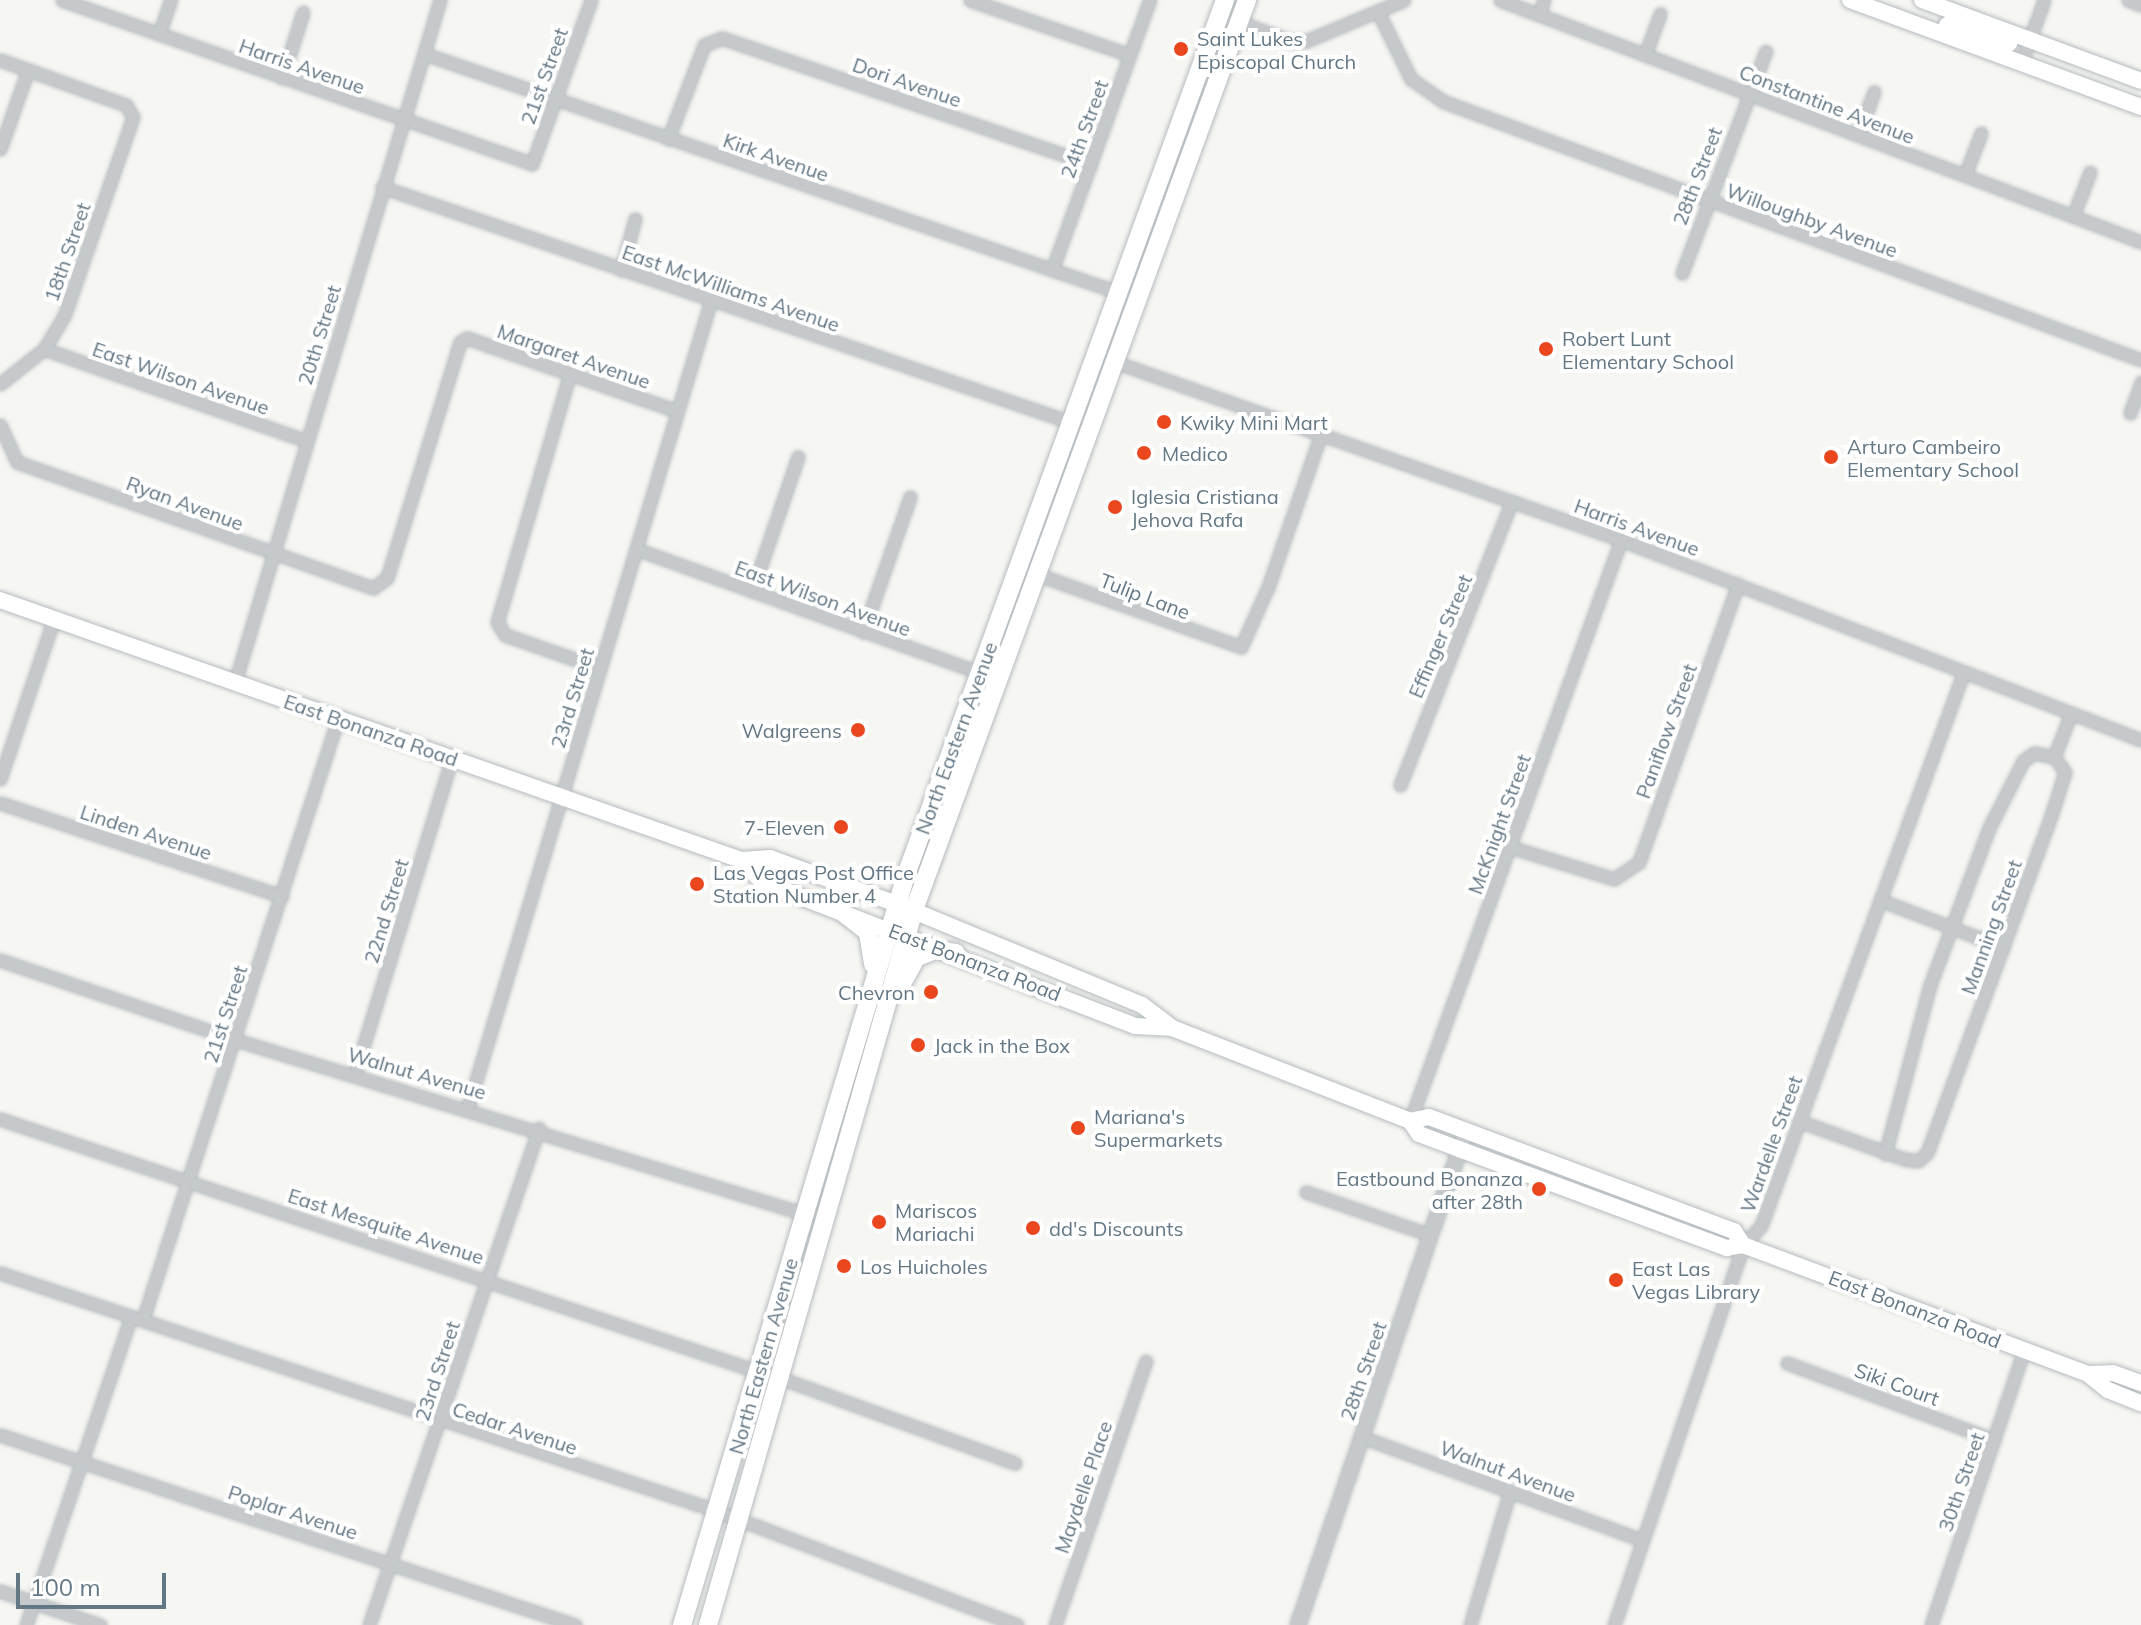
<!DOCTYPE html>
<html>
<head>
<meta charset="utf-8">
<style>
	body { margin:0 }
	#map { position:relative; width:2141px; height:1625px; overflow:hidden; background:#f6f6f2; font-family:Mulish,sans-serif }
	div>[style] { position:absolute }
	.roads { filter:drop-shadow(0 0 2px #b5bbbf) drop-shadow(0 0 2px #b5bbbf) }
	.minor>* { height:11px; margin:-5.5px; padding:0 5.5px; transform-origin:5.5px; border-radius:5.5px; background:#c6c9cc }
	.tertiary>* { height:14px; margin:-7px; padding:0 7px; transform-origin:7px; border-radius:7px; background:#c6c9cc }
	.secondary>* { height:16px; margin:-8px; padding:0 8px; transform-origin:8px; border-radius:8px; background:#fff }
	.primary>* { height:18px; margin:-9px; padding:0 9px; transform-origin:9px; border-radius:9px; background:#fff }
	.dots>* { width:22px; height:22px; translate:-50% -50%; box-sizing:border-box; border:4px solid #fff; border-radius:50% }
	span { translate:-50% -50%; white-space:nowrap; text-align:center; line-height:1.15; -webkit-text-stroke:8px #fff; paint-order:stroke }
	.poi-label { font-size:20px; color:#647785 }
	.left { translate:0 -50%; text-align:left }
	.right { translate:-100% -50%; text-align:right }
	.street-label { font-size:20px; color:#647785 }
	.scale { position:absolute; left:16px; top:1573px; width:150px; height:36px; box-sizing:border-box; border:4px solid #647785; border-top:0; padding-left:10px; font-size:24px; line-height:28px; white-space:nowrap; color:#647785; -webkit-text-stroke:6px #fff; paint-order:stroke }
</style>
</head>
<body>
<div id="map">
	<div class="roads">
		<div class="minor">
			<div style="left:62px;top:0;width:498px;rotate:19.2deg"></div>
			<div style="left:532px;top:164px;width:174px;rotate:-70.2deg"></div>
			<div style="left:970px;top:0;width:169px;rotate:19deg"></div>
			<div style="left:1500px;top:0;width:685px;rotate:20.68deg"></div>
			<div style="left:2128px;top:0;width:14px;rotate:21deg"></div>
			<div style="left:1378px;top:12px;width:75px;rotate:63.8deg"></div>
			<div style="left:1411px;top:79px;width:38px;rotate:35deg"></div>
			<div style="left:1442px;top:101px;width:745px;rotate:20.33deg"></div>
			<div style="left:1539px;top:15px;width:16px;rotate:-72deg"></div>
			<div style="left:1239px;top:22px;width:54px;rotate:20.4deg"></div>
			<div style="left:1290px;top:41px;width:16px"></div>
			<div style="left:1306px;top:41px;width:106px;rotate:-22.7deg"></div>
			<div style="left:159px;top:34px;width:36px;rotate:-71deg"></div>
			<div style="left:425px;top:54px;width:732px;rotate:18.98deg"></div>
			<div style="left:1645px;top:55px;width:44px;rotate:-69.9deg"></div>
			<div style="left:0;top:60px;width:134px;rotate:19.7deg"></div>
			<div style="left:126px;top:105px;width:14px;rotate:60deg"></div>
			<div style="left:133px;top:117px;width:211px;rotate:109.1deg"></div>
			<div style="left:64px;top:316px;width:39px;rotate:121deg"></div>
			<div style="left:44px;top:349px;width:56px;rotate:141.5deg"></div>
			<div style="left:2021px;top:63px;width:67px;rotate:-69.9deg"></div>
			<div style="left:282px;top:78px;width:69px;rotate:-72.3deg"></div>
			<div style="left:1858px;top:135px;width:46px;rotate:-69.6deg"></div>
			<div style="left:668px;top:139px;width:101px;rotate:-69deg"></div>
			<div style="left:704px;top:45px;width:19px;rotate:-21deg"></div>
			<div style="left:722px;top:38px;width:390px;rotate:18.9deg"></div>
			<div style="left:0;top:149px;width:84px;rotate:-70.5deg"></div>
			<div style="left:1965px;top:175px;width:45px;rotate:-69.1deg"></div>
			<div style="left:382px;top:187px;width:727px;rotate:18.86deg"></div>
			<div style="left:2073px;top:216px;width:47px;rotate:-68.9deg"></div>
			<div style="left:621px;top:270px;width:53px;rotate:-74.6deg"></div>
			<div style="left:1052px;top:270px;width:287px;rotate:-70.1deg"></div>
			<div style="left:1682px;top:273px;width:237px;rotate:-69.3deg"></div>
			<div style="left:44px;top:349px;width:278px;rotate:19.3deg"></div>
			<div style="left:1115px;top:362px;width:536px;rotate:19.38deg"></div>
			<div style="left:1621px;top:540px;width:557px;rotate:21.04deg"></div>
			<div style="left:570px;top:373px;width:259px;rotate:106.3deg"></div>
			<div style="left:497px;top:622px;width:15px;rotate:58deg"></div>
			<div style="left:505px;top:635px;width:101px;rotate:19.2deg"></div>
			<div style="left:2130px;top:413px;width:33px;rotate:-70deg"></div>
			<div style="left:0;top:425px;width:41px;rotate:65.3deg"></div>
			<div style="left:17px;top:462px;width:378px;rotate:19.5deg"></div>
			<div style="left:373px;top:588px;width:17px;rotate:-36deg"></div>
			<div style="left:387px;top:578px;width:247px;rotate:-72.8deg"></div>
			<div style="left:460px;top:342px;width:8px;rotate:-30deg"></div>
			<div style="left:467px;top:338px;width:222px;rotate:19.2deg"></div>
			<div style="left:636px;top:549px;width:386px;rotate:19.8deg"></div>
			<div style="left:1036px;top:574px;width:218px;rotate:19.6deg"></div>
			<div style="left:1241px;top:647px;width:66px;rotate:-65.8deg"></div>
			<div style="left:1268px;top:587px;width:159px;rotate:-70.9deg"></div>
			<div style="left:752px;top:591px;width:142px;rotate:-71.1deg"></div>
			<div style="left:863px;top:632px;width:143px;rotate:-70.8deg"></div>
			<div style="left:235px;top:682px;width:712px;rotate:-73.27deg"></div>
			<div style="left:0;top:779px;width:169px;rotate:-71.4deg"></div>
			<div style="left:1400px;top:785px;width:305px;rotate:-68.5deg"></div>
			<div style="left:0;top:803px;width:297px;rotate:18.3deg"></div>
			<div style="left:1510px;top:847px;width:109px;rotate:17.1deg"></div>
			<div style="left:1614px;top:879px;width:30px;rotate:-34deg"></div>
			<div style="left:1639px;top:862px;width:295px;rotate:-70.4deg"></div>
			<div style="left:1880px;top:900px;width:132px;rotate:20.9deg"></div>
			<div style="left:0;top:960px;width:249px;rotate:18.7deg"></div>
			<div style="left:236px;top:1040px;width:598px;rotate:17.01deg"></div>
			<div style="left:355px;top:1073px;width:330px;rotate:-72.9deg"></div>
			<div style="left:468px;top:1107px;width:843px;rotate:-73.24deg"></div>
			<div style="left:0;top:1119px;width:800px;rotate:18.43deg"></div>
			<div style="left:1410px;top:1121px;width:618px;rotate:-70.04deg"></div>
			<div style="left:1799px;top:1121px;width:112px;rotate:19.9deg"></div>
			<div style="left:1904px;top:1159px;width:14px;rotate:8deg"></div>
			<div style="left:1918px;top:1161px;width:12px;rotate:-42deg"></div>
			<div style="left:1927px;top:1153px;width:359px;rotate:-69.8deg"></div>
			<div style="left:2051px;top:816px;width:46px;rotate:-72.3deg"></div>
			<div style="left:2065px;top:772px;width:19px;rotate:-126deg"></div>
			<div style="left:2054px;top:757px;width:44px;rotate:-68.7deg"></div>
			<div style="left:1885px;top:1154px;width:175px;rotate:-75.1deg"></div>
			<div style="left:1930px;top:985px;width:168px;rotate:-69.4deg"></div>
			<div style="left:1989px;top:828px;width:75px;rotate:-63.1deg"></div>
			<div style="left:2023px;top:761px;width:14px;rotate:-36deg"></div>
			<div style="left:2034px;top:753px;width:20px;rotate:11deg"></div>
			<div style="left:1306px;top:1192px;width:131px;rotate:19.1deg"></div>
			<div style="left:0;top:1273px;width:755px;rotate:18.36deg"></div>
			<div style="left:717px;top:1511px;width:321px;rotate:20.8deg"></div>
			<div style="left:143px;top:1319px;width:631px;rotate:-72deg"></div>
			<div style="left:1787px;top:1363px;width:221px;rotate:20.4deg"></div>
			<div style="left:780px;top:1378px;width:250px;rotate:19.9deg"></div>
			<div style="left:0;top:1435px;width:606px;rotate:18.29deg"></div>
			<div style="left:1362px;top:1437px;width:298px;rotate:20.2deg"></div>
			<div style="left:0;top:1591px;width:106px;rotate:18.8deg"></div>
			<div style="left:26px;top:1625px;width:326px;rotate:-71.2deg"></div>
			<div style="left:369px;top:1625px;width:525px;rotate:-71.12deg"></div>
			<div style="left:1055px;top:1625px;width:279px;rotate:-71deg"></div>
			<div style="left:1470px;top:1625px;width:140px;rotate:-73.4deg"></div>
			<div style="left:1614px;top:1625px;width:401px;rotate:-71.2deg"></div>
			<div style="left:1743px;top:1245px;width:26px;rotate:-47deg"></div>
			<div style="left:1761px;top:1226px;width:588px;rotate:-69.9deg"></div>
			<div style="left:1931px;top:1625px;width:290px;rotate:-71.3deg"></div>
		</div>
		<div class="tertiary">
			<div style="left:1298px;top:1625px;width:522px;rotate:-71.22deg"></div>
		</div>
		<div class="secondary">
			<div style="left:1850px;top:0;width:310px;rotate:20.2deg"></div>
			<div style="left:1922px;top:0;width:233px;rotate:20.3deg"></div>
			<div style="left:1947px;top:25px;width:65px;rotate:16.2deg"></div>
			<div style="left:0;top:600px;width:785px;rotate:19.33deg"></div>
			<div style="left:741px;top:860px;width:29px;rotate:-4deg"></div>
			<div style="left:770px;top:858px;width:135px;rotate:19.9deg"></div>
			<div style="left:897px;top:904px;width:265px;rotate:22.4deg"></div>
			<div style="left:1142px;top:1005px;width:38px;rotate:37deg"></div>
			<div style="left:1172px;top:1028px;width:256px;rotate:21.3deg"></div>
			<div style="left:1410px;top:1121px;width:19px;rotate:-12deg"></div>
			<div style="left:1429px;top:1117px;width:326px;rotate:20.5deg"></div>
			<div style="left:1734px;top:1231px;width:17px;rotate:57deg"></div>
			<div style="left:741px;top:860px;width:30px;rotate:46deg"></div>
			<div style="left:762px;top:882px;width:400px;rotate:21.1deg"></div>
			<div style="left:1135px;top:1026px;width:35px;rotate:3deg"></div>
			<div style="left:1410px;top:1121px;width:16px;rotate:55deg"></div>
			<div style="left:1419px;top:1134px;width:43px;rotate:20.6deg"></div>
			<div style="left:1459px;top:1149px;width:286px;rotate:20.3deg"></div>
			<div style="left:1727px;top:1248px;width:16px;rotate:-11deg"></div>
			<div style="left:1743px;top:1245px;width:368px;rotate:20.5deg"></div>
			<div style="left:2088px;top:1374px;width:26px;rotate:39deg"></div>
			<div style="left:2108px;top:1390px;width:35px;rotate:22deg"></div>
			<div style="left:2088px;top:1374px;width:25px;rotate:-2deg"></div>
			<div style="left:2113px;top:1373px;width:30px;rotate:20deg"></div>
		</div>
		<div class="primary">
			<div style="left:837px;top:908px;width:39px;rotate:38deg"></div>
			<div style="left:868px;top:932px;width:33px;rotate:81deg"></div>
			<div style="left:899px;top:989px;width:37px;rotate:-61deg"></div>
			<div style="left:917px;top:957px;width:19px;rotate:-21deg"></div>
			<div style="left:935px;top:950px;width:21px;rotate:8deg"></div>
			<div style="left:682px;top:1625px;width:783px;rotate:-73.37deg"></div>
			<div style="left:906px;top:875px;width:931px;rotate:-69.97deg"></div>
			<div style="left:708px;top:1625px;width:744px;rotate:-73.93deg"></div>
			<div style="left:914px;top:910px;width:969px;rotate:-69.9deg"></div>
		</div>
	</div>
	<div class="dots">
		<div style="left:1181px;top:49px;background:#ea471e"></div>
		<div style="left:1546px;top:349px;background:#ea471e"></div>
		<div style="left:1164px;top:422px;background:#ea471e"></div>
		<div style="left:1144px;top:453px;background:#ea471e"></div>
		<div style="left:1831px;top:457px;background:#ea471e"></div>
		<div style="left:1115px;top:507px;background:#ea471e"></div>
		<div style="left:858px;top:730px;background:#ea471e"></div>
		<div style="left:841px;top:827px;background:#ea471e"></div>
		<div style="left:697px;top:884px;background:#ea471e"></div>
		<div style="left:931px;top:992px;background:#ea471e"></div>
		<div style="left:918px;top:1045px;background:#ea471e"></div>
		<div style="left:1078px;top:1128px;background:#ea471e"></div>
		<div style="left:1539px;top:1189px;background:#ea471e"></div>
		<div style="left:879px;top:1222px;background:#ea471e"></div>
		<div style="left:1033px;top:1228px;background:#ea471e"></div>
		<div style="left:844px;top:1266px;background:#ea471e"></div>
		<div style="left:1616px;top:1280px;background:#ea471e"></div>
	</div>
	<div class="poi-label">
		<span class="left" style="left:1197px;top:50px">Saint Lukes<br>Episcopal Church</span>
		<span class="left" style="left:1562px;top:350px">Robert Lunt<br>Elementary School</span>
		<span class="left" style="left:1180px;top:422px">Kwiky Mini Mart</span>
		<span class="left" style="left:1847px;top:458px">Arturo Cambeiro<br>Elementary School</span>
		<span class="left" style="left:1162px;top:453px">Medico</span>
		<span class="left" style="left:1131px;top:508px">Iglesia Cristiana<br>Jehova Rafa</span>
		<span class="right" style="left:842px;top:730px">Walgreens</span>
		<span class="right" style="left:825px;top:827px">7-Eleven</span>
		<span class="left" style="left:713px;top:884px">Las Vegas Post Office<br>Station Number 4</span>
		<span class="right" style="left:915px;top:992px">Chevron</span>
		<span class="left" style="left:934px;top:1045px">Jack in the Box</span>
		<span class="left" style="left:1094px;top:1128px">Mariana's<br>Supermarkets</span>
		<span class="right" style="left:1523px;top:1190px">Eastbound Bonanza<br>after 28th</span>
		<span class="left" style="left:895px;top:1222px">Mariscos<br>Mariachi</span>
		<span class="left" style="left:1049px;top:1228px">dd's Discounts</span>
		<span class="left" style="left:860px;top:1266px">Los Huicholes</span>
		<span class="left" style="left:1632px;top:1280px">East Las<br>Vegas Library</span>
	</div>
	<div class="street-label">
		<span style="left:302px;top:66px;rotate:19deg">Harris Avenue</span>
		<span style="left:544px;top:76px;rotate:-70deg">21st Street</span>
		<span style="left:907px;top:82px;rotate:19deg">Dori Avenue</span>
		<span style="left:1827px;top:104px;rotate:21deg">Constantine Avenue</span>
		<span style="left:1084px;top:129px;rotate:-70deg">24th Street</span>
		<span style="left:776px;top:157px;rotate:19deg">Kirk Avenue</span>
		<span style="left:1697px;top:176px;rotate:-69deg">28th Street</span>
		<span style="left:1812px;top:220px;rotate:20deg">Willoughby Avenue</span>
		<span style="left:67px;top:252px;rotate:-71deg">18th Street</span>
		<span style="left:731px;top:288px;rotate:19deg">East McWilliams Avenue</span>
		<span style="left:319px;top:335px;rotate:-73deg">20th Street</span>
		<span style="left:574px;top:356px;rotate:19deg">Margaret Avenue</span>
		<span style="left:181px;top:378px;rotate:19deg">East Wilson Avenue</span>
		<span style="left:185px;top:503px;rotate:20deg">Ryan Avenue</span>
		<span style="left:1637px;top:527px;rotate:20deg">Harris Avenue</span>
		<span style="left:1145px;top:596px;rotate:21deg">Tulip Lane</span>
		<span style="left:823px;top:598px;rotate:20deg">East Wilson Avenue</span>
		<span style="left:1440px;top:636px;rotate:-67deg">Effinger Street</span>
		<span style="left:572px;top:698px;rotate:-73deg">23rd Street</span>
		<span style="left:371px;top:730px;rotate:19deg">East Bonanza Road</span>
		<span style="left:1666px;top:731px;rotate:-70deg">Paniflow Street</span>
		<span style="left:956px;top:738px;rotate:-70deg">North Eastern Avenue</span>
		<span style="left:1499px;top:824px;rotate:-70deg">McKnight Street</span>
		<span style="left:146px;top:832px;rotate:18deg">Linden Avenue</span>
		<span style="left:386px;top:911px;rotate:-73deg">22nd Street</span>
		<span style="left:1991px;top:927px;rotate:-70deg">Manning Street</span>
		<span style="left:975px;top:962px;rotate:21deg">East Bonanza Road</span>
		<span style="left:225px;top:1014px;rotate:-72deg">21st Street</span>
		<span style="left:417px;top:1073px;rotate:16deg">Walnut Avenue</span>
		<span style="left:1771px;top:1144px;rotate:-70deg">Wardelle Street</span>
		<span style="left:386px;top:1226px;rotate:18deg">East Mesquite Avenue</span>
		<span style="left:1915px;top:1309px;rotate:21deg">East Bonanza Road</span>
		<span style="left:763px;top:1356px;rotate:-74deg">North Eastern Avenue</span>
		<span style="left:437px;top:1371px;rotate:-72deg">23rd Street</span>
		<span style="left:1363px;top:1371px;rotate:-71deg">28th Street</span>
		<span style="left:1897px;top:1384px;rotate:20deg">Siki Court</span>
		<span style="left:515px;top:1428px;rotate:18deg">Cedar Avenue</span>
		<span style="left:1508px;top:1471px;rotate:20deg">Walnut Avenue</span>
		<span style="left:1961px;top:1482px;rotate:-71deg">30th Street</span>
		<span style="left:1083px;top:1487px;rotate:-71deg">Maydelle Place</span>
		<span style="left:293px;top:1512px;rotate:18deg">Poplar Avenue</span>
	</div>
	<div class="scale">100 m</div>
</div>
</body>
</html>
